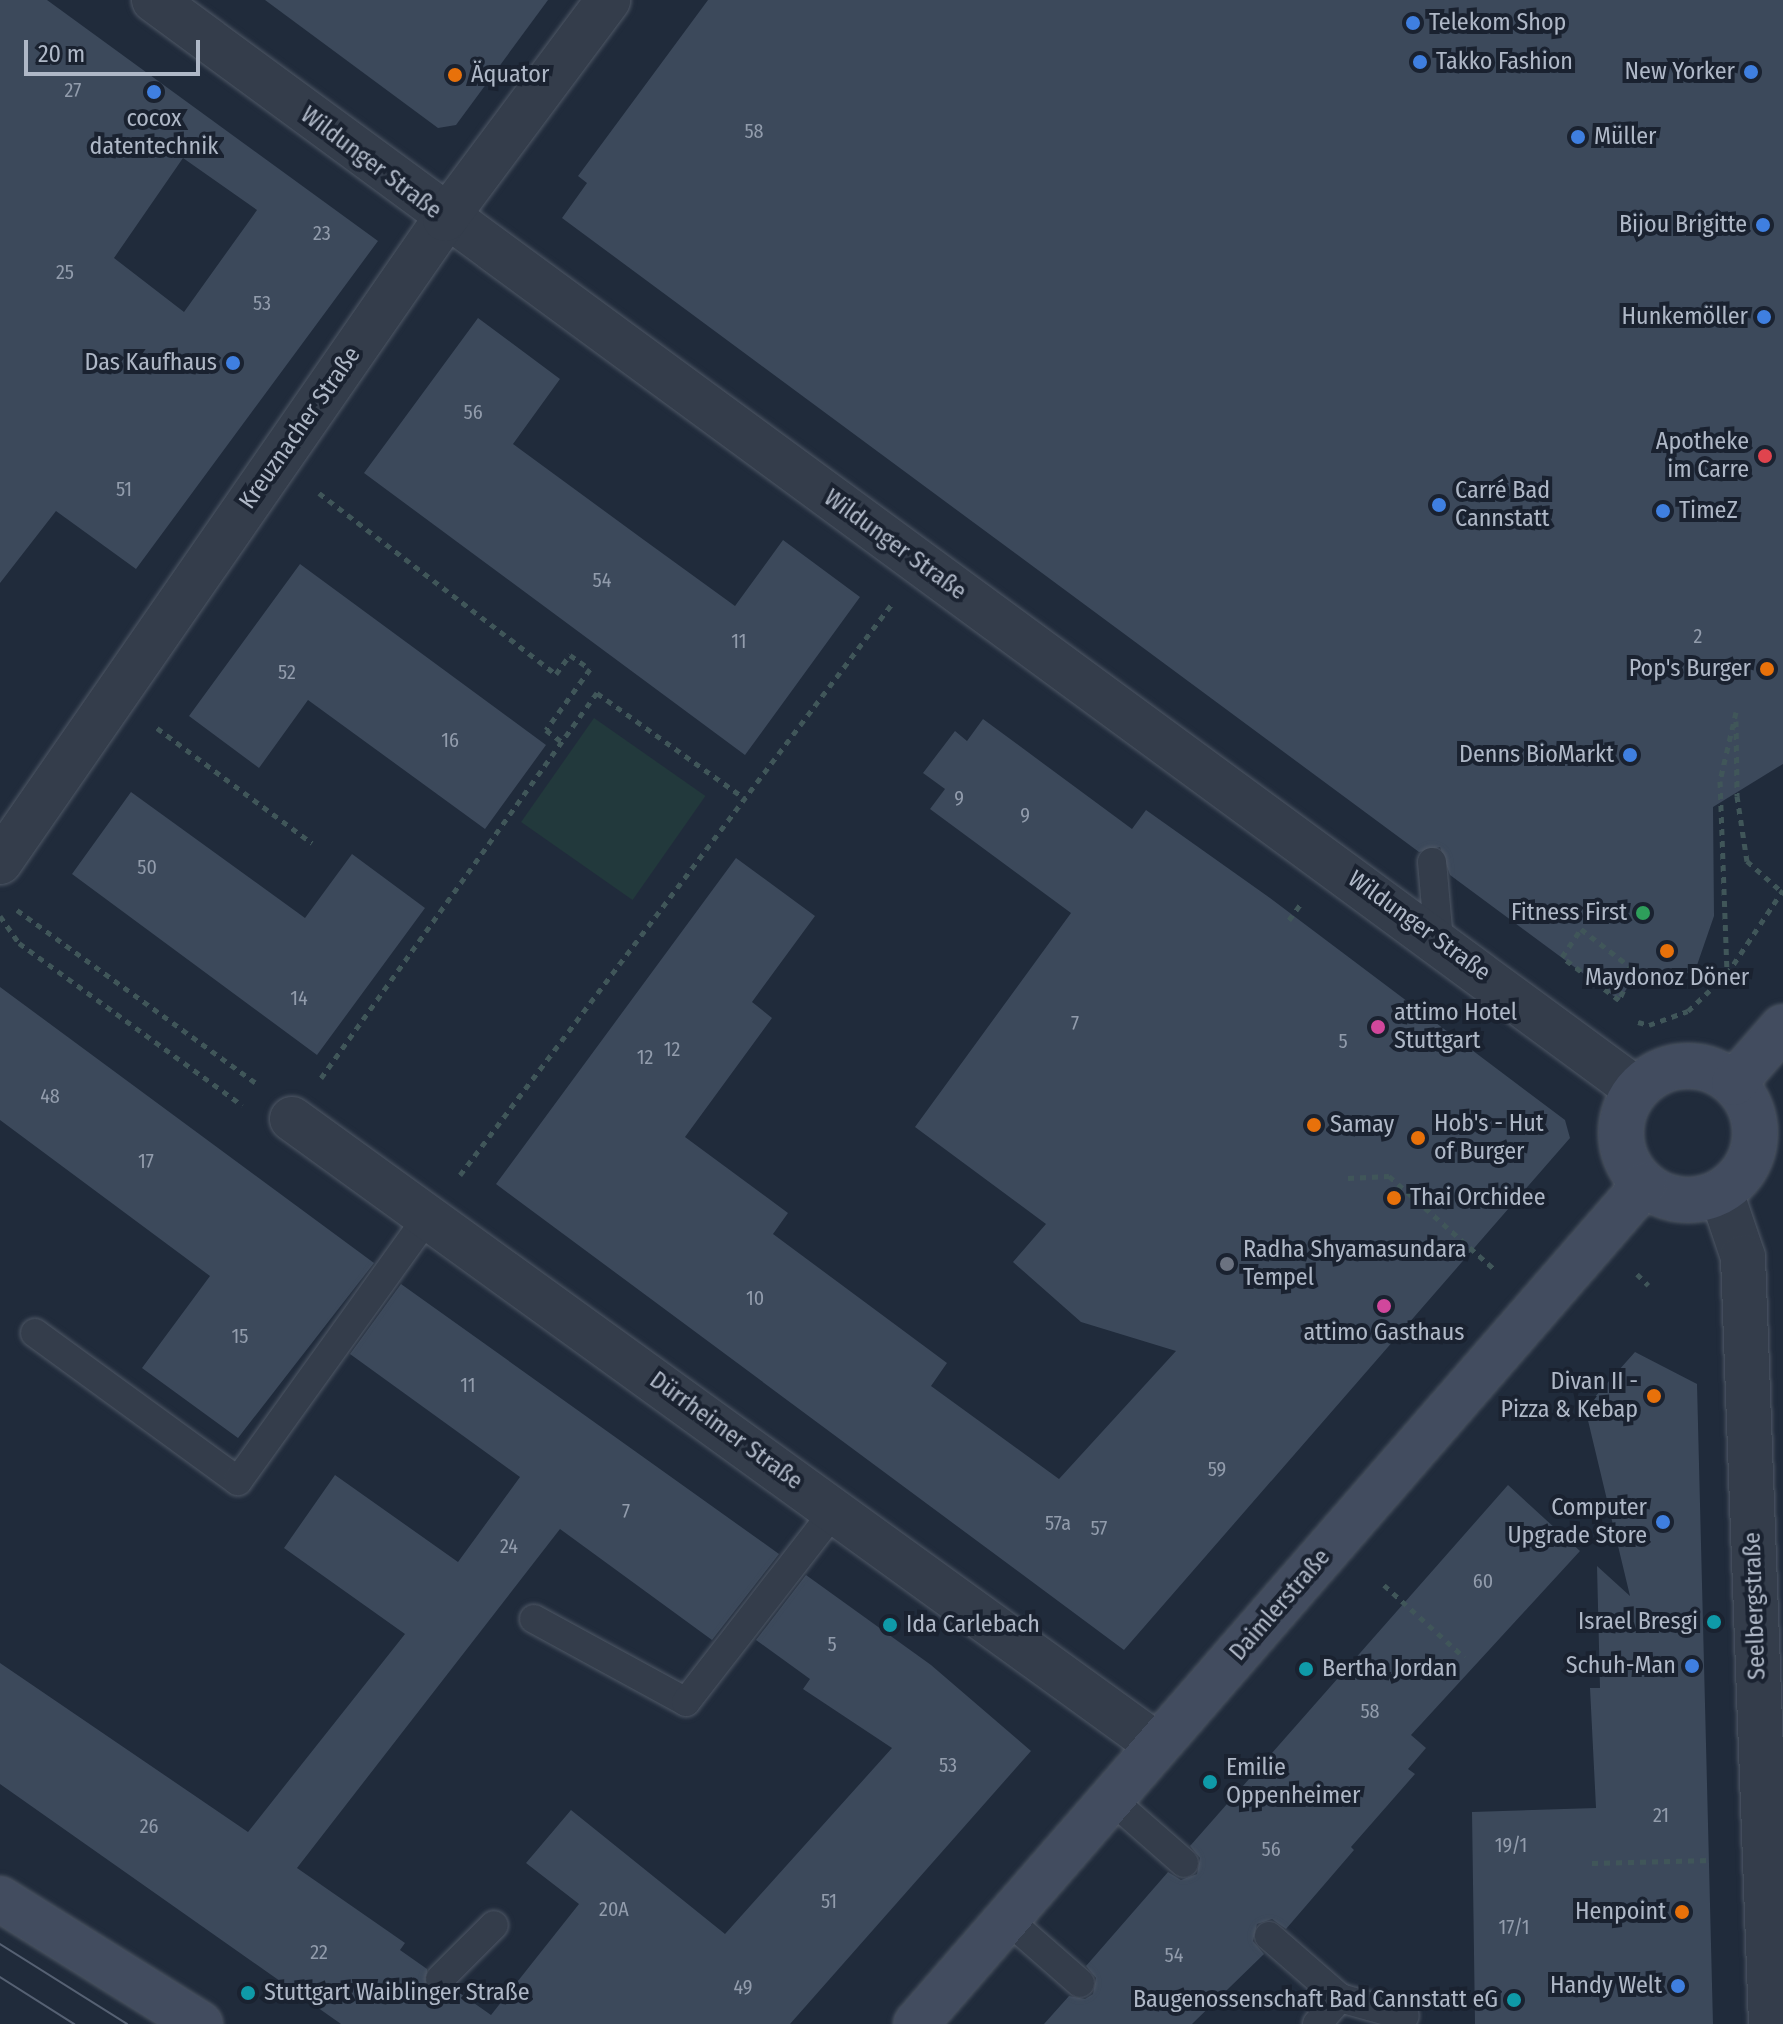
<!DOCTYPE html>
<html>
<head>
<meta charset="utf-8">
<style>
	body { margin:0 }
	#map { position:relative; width:1783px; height:2024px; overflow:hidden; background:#202b3b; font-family:"Fira Sans Condensed",sans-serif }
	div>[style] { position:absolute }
	.green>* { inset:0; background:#22393c; transform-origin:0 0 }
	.building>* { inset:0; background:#3c495b }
	.path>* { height:5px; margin-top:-2.5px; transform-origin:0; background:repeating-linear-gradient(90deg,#405659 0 6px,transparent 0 12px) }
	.roads { filter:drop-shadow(0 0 2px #4f5866) drop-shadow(0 0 2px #4f5866) }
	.lane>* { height:28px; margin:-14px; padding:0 14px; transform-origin:14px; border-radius:14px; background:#343d4b }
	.street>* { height:44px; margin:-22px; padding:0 22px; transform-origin:22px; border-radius:22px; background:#343d4b }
	.secondary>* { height:44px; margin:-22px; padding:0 22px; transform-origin:22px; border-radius:22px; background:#424c5f }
	.secondary>.ring { margin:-22px; padding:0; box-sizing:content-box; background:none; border:44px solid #424c5f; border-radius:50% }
	.tram>* { height:2px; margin:-1px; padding:0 1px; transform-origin:1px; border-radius:1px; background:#566173 }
	.dots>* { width:22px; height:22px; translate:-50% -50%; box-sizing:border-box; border:4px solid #1a2230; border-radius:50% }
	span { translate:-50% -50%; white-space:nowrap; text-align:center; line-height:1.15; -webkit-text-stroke:8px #1a2230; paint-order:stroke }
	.number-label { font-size:20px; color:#929cac }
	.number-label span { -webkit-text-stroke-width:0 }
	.poi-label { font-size:24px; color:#afb8c7 }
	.left { translate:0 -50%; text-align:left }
	.right { translate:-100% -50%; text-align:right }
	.street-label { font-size:24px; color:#afb8c7 }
	.scale { position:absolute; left:24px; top:40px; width:176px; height:36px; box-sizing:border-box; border:4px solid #afb8c7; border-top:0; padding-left:10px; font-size:24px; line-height:28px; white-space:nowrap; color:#afb8c7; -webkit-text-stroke:6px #1a2230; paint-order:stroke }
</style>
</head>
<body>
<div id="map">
	<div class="green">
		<div style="left:594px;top:718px;width:136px;height:127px;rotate:35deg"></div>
	</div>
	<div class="building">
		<div style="clip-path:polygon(evenodd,0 0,47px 0,378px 241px,136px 569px,56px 511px,0 583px,0 0,183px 158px,257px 210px,184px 312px,114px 258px,183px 158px)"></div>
		<div style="clip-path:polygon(265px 0,548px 0,456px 125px,438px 128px)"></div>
		<div style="clip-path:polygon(708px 0,1783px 0,1783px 764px,1713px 807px,1714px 916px,1696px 968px,1673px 982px,1632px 981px,1619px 1000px,1450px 875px,1440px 847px,1419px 852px,562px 218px,587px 183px,578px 176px)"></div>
		<div style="clip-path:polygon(478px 318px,560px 379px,513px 444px,644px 540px,735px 606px,783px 540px,860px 597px,745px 755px,364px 473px)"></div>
		<div style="clip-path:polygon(300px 564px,546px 745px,485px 829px,308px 700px,259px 768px,189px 716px)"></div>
		<div style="clip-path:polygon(983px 719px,1132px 829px,1146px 810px,1270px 898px,1565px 1120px,1570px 1138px,1124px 1650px,496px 1184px,736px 858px,815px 916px,752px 1002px,772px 1018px,685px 1137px,788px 1213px,773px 1234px,947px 1363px,931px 1386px,1059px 1479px,1176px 1351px,1081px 1322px,1013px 1262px,1046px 1224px,915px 1127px,1071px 913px,930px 809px,945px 789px,923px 773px,955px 731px,967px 741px)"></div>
		<div style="clip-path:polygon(131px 792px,305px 918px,352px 854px,425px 908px,317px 1055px,72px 874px)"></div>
		<div style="clip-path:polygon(0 987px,374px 1263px,238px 1438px,142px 1368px,210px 1276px,0 1120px)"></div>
		<div style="clip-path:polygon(401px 1284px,779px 1554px,712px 1640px,560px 1529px,297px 1868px,405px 1943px,400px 1950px,427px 1969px,429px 1992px,444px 1996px,454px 1989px,491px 2015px,579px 1904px,526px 1863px,571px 1810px,725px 1934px,892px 1748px,803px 1689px,810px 1679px,756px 1640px,806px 1575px,931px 1665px,1031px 1751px,790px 2024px,341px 2024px,0 1784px,0 1663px,248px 1832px,405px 1634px,284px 1548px,335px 1475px,458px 1562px,520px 1477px,350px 1354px)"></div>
		<div style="clip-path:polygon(1635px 1352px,1697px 1384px,1713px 2024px,1475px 2024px,1472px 1812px,1596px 1808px,1590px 1688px,1600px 1688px,1597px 1566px,1630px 1596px,1585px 1408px)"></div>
		<div style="clip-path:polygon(1508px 1485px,1580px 1551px,1411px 1735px,1426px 1748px,1408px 1769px,1415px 1774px,1351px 1847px,1354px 1850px,1286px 1929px,1272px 1919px,1257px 1924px,1253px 1941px,1264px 1954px,1192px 2024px,1044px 2024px,1069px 1996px,1085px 1999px,1093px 1994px,1096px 1978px,1086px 1966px,1168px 1872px,1181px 1880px,1197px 1874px,1200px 1858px,1190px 1846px)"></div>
	</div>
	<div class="path">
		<div style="left:319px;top:493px;width:298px;rotate:37.4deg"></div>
		<div style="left:556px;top:674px;width:24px;rotate:-54deg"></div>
		<div style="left:570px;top:655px;width:24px;rotate:35deg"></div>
		<div style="left:590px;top:669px;width:75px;rotate:125.8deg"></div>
		<div style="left:546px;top:730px;width:20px;rotate:37deg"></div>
		<div style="left:1736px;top:712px;width:71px;rotate:103.1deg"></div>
		<div style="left:1720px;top:781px;width:193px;rotate:87.9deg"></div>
		<div style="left:1727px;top:974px;width:23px;rotate:43deg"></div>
		<div style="left:1736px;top:721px;width:75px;rotate:89.2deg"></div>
		<div style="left:1737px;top:796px;width:66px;rotate:81.3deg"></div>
		<div style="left:1747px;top:861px;width:47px;rotate:41.5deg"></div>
		<div style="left:157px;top:728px;width:193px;rotate:36.6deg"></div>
		<div style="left:17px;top:910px;width:294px;rotate:35.9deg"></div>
		<div style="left:0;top:916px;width:33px;rotate:55deg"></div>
		<div style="left:19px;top:943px;width:276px;rotate:36deg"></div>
		<div style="left:1289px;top:920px;width:19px;rotate:-54deg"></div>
		<div style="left:1581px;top:929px;width:66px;rotate:37.6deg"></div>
		<div style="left:1633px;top:969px;width:34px;rotate:114deg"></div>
		<div style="left:1619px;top:1000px;width:71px;rotate:-143deg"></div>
		<div style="left:1562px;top:957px;width:34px;rotate:-56deg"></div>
		<div style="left:1638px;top:1022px;width:11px;rotate:15deg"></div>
		<div style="left:1649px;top:1025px;width:41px;rotate:-19.7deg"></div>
		<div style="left:1688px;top:1011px;width:54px;rotate:-43.5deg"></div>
		<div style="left:1727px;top:974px;width:101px;rotate:-56.3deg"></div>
		<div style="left:321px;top:1078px;width:474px;rotate:-54.4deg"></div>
		<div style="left:597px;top:693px;width:181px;rotate:35.5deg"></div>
		<div style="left:460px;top:1175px;width:715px;rotate:-52.91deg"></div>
		<div style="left:1348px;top:1178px;width:41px;rotate:-2.8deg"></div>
		<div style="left:1389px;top:1176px;width:139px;rotate:41.5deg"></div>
		<div style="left:1637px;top:1274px;width:16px;rotate:45deg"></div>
		<div style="left:1246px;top:1275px;width:18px;rotate:45deg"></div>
		<div style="left:1384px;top:1585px;width:108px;rotate:42deg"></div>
		<div style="left:1592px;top:1863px;width:120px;rotate:-1.4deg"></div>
	</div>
	<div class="roads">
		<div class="lane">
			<div style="left:1432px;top:862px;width:78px;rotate:84.9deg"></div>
			<div style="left:35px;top:1333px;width:251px;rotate:36.1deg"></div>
			<div style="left:238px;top:1481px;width:325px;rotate:-54.3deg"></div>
			<div style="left:534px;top:1619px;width:173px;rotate:28.6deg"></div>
			<div style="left:686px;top:1702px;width:243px;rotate:-52.2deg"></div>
			<div style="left:1111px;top:1799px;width:97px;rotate:41.2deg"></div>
			<div style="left:1007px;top:1919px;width:97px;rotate:41.2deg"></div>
			<div style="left:1269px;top:1936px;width:94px;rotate:41.1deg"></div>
			<div style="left:440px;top:1979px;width:76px;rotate:-45deg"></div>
			<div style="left:1317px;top:2024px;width:35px;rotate:-49deg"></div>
			<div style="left:1340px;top:1998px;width:67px;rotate:15.5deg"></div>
		</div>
		<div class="street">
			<div style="left:154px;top:0;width:1839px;rotate:36.31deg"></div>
			<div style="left:0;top:862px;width:782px;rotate:-55.31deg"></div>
			<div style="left:445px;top:219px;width:273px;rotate:-53.3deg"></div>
			<div style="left:292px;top:1119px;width:1068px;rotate:35.89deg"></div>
			<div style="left:1721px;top:1192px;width:69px;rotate:71.3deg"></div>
			<div style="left:1743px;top:1257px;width:768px;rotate:87.91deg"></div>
		</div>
		<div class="secondary">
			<div class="ring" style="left:1621px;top:1066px;width:90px;height:90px"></div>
			<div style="left:1734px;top:1083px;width:74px;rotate:-48.8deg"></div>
			<div style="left:0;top:1899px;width:236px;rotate:32deg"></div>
			<div style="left:916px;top:2024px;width:1111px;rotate:-49.05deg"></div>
		</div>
	</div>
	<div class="tram">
		<div style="left:0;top:1944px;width:150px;rotate:32.2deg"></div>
		<div style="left:0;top:1977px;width:88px;rotate:32.4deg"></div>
	</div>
	<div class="dots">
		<div style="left:1413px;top:23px;background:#3f7fe0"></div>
		<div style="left:1420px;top:62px;background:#3f7fe0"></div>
		<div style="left:1751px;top:72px;background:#3f7fe0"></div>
		<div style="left:455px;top:75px;background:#e8710a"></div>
		<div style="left:154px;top:92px;background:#3f7fe0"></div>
		<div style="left:1578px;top:137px;background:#3f7fe0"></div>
		<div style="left:1763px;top:225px;background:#3f7fe0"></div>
		<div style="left:1764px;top:317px;background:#3f7fe0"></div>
		<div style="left:233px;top:363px;background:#3f7fe0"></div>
		<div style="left:1765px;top:456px;background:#e0444e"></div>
		<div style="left:1439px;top:505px;background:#3f7fe0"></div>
		<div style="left:1663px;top:511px;background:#3f7fe0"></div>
		<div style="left:1767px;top:669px;background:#e8710a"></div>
		<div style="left:1630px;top:755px;background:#3f7fe0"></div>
		<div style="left:1643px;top:913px;background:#2e9e5b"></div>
		<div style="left:1667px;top:951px;background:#e8710a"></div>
		<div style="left:1378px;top:1027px;background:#d1479c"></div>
		<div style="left:1314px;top:1125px;background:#e8710a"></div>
		<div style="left:1418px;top:1138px;background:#e8710a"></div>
		<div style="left:1394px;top:1198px;background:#e8710a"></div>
		<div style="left:1227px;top:1264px;background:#6b7280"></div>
		<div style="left:1384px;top:1306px;background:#d1479c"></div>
		<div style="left:1654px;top:1396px;background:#e8710a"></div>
		<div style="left:1663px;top:1522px;background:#3f7fe0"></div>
		<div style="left:1714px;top:1622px;background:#0f9aa8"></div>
		<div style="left:890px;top:1625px;background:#0f9aa8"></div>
		<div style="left:1692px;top:1666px;background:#3f7fe0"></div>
		<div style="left:1306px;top:1669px;background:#0f9aa8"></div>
		<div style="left:1210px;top:1782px;background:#0f9aa8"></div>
		<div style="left:1682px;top:1912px;background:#e8710a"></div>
		<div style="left:1678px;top:1986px;background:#3f7fe0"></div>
		<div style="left:248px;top:1993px;background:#0f9aa8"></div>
		<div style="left:1514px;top:2000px;background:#0f9aa8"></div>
	</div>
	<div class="number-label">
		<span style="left:73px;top:90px">27</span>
		<span style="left:754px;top:131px">58</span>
		<span style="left:322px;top:233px">23</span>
		<span style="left:65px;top:272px">25</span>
		<span style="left:262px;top:303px">53</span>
		<span style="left:473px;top:412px">56</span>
		<span style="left:124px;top:489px">51</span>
		<span style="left:602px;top:580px">54</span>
		<span style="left:1698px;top:636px">2</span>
		<span style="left:739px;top:641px">11</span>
		<span style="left:287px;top:672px">52</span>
		<span style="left:450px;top:740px">16</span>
		<span style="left:959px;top:798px">9</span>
		<span style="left:1025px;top:815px">9</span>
		<span style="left:147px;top:867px">50</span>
		<span style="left:299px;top:998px">14</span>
		<span style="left:1075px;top:1023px">7</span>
		<span style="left:1343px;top:1041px">5</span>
		<span style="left:672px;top:1049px">12</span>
		<span style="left:645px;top:1057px">12</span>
		<span style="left:50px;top:1096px">48</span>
		<span style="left:146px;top:1161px">17</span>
		<span style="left:755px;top:1298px">10</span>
		<span style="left:240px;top:1336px">15</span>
		<span style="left:468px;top:1385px">11</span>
		<span style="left:1217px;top:1469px">59</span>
		<span style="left:626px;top:1511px">7</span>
		<span style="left:1058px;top:1523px">57a</span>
		<span style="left:1099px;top:1528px">57</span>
		<span style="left:509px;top:1546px">24</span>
		<span style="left:1483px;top:1581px">60</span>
		<span style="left:832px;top:1644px">5</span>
		<span style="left:1370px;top:1711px">58</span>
		<span style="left:948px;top:1765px">53</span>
		<span style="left:1661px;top:1815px">21</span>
		<span style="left:149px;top:1826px">26</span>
		<span style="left:1511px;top:1845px">19/1</span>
		<span style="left:1271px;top:1849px">56</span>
		<span style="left:829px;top:1901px">51</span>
		<span style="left:614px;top:1909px">20A</span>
		<span style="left:1514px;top:1927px">17/1</span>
		<span style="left:319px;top:1952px">22</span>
		<span style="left:1174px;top:1955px">54</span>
		<span style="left:743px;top:1987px">49</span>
	</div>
	<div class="poi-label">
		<span class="left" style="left:1429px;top:23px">Telekom Shop</span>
		<span class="left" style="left:1436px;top:62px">Takko Fashion</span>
		<span class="right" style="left:1735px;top:72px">New Yorker</span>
		<span class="left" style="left:471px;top:75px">Äquator</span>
		<span style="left:154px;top:133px">cocox<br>datentechnik</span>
		<span class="left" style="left:1594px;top:137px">Müller</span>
		<span class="right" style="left:1747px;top:225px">Bijou Brigitte</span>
		<span class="right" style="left:1748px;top:317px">Hunkemöller</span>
		<span class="right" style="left:217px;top:363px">Das Kaufhaus</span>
		<span class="right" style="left:1749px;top:456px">Apotheke<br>im Carre</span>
		<span class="left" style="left:1455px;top:505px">Carré Bad<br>Cannstatt</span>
		<span class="left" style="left:1679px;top:511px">TimeZ</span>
		<span class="right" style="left:1751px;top:669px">Pop's Burger</span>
		<span class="right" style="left:1614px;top:755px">Denns BioMarkt</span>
		<span class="right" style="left:1627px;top:913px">Fitness First</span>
		<span style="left:1667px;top:978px">Maydonoz Döner</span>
		<span class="left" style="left:1394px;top:1027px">attimo Hotel<br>Stuttgart</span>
		<span class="left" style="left:1434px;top:1138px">Hob's - Hut<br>of Burger</span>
		<span class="left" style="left:1330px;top:1125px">Samay</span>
		<span class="left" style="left:1410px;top:1198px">Thai Orchidee</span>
		<span class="left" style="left:1243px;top:1264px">Radha Shyamasundara<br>Tempel</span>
		<span style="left:1384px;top:1333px">attimo Gasthaus</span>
		<span class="right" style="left:1638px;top:1396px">Divan II -<br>Pizza &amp; Kebap</span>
		<span class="right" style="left:1647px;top:1522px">Computer<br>Upgrade Store</span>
		<span class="right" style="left:1698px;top:1622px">Israel Bresgi</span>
		<span class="left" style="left:906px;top:1625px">Ida Carlebach</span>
		<span class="right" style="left:1676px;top:1666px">Schuh-Man</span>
		<span class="left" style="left:1322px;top:1669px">Bertha Jordan</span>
		<span class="left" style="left:1226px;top:1782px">Emilie<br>Oppenheimer</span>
		<span class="right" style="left:1666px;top:1912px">Henpoint</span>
		<span class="right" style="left:1662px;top:1986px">Handy Welt</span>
		<span class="left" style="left:264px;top:1993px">Stuttgart Waiblinger Straße</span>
		<span class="right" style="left:1498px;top:2000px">Baugenossenschaft Bad Cannstatt eG</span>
	</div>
	<div class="street-label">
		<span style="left:371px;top:163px;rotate:37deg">Wildunger Straße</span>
		<span style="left:300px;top:428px;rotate:-55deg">Kreuznacher Straße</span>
		<span style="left:895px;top:545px;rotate:36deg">Wildunger Straße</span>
		<span style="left:1419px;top:926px;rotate:36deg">Wildunger Straße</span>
		<span style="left:726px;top:1431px;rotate:36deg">Dürrheimer Straße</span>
		<span style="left:1280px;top:1605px;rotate:-49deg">Daimlerstraße</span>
		<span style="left:1755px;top:1606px;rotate:-92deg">Seelbergstraße</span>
	</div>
	<div class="scale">20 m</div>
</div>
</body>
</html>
